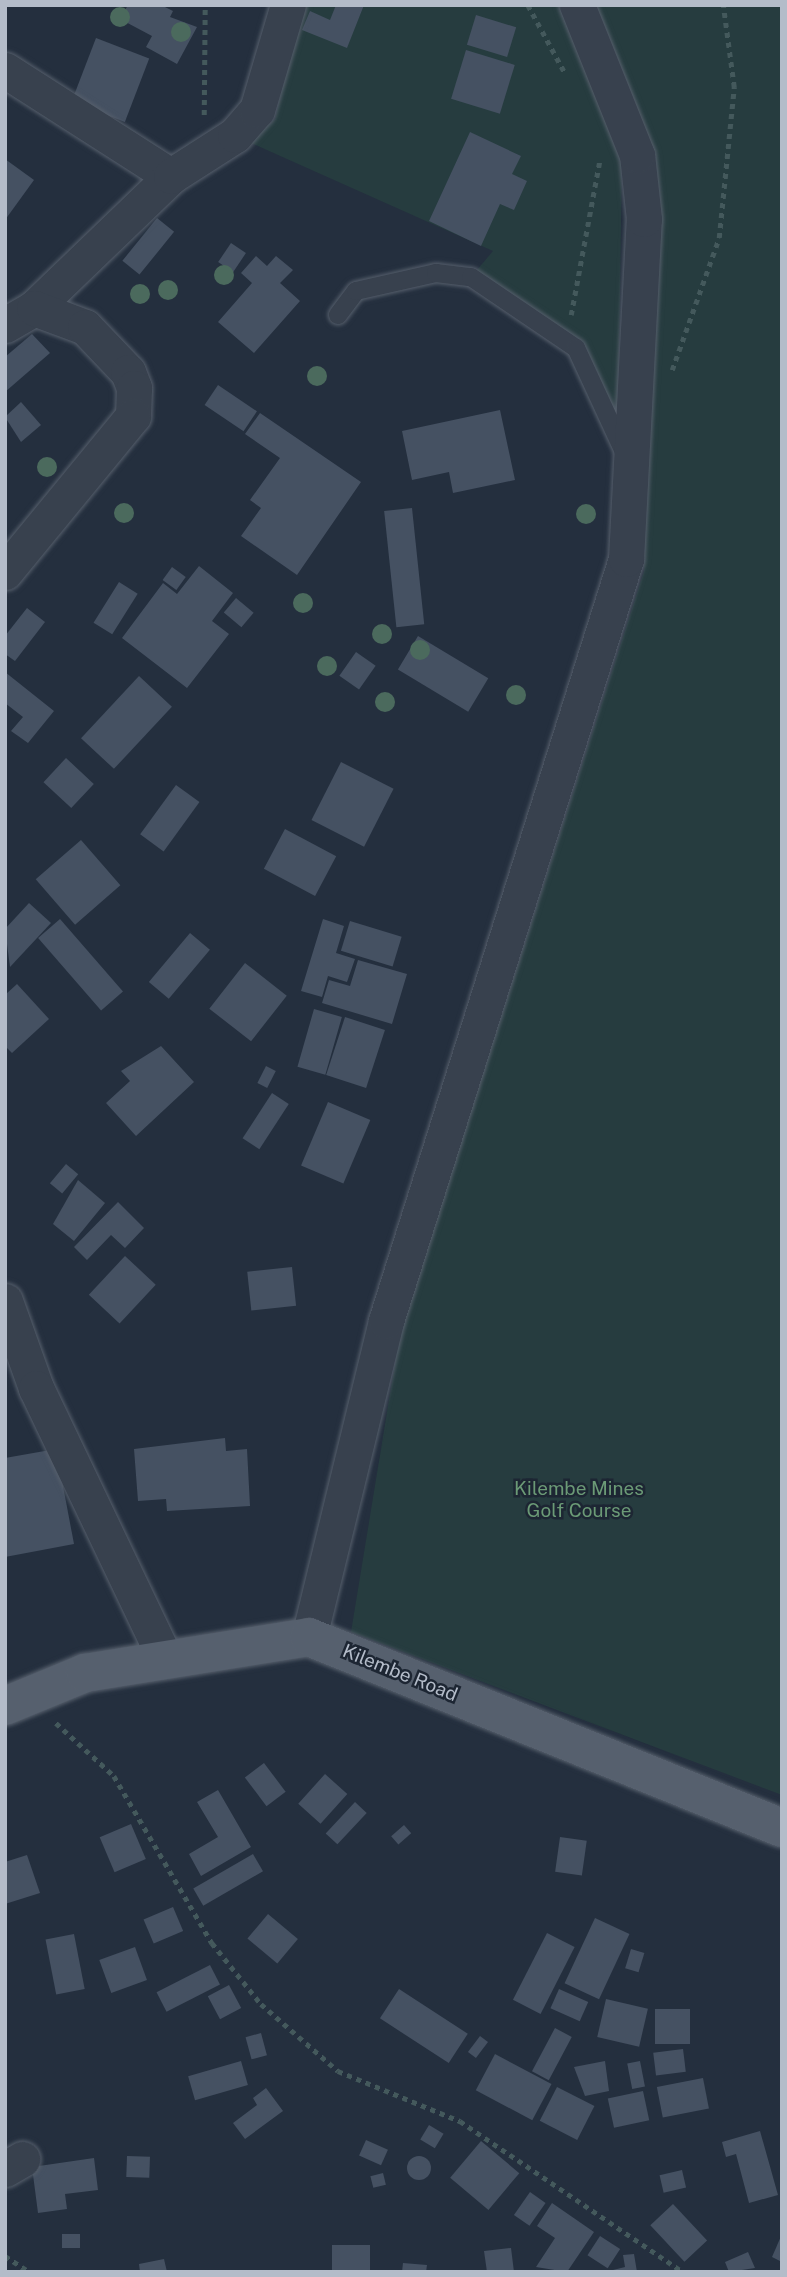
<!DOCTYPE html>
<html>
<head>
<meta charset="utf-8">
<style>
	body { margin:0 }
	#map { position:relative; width:787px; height:2277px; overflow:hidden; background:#242f3e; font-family:"Public Sans",sans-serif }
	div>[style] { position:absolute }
	.green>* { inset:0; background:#263c3f }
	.building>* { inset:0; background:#455162; transform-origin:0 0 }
	.round { border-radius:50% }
	.path>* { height:4.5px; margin-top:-2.25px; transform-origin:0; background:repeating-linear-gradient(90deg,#44595c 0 5px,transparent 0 10px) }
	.roads { filter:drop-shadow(0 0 2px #565f6c) drop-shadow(0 0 2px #565f6c) }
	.lane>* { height:18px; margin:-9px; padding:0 9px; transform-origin:9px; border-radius:9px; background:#38414e }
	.street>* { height:35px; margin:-17.5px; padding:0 17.5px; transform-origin:17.5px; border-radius:17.5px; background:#38414e }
	.primary>* { height:38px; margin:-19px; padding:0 19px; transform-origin:19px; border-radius:19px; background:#56606e }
	.trees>* { width:20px; height:20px; margin:-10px; border-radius:50%; background:#4b6a5d }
	span { translate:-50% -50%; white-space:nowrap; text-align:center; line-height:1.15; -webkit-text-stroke:5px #1d2633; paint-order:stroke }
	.park-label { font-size:19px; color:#6b9a76 }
	.street-label { font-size:19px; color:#b4bcc9 }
	.frame { position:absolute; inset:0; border:7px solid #b4bcc9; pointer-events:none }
</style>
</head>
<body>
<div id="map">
	<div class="green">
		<div style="clip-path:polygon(301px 5px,561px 5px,622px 154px,618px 440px,566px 340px,471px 277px,493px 251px,249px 142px,275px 119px)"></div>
		<div style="clip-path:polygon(592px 5px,782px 5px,782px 1795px,351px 1632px,400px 1333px,644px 571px,656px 158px)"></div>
	</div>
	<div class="building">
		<div style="clip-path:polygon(128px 5px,161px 5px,173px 11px,170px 17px,197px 27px,177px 64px,146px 47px,152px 36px,120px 19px)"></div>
		<div style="clip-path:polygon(336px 5px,364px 5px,347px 48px,302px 30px,310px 11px,330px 20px)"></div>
		<div style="left:476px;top:15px;width:42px;height:31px;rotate:17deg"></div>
		<div style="left:96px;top:38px;width:57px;height:68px;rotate:21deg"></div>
		<div style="left:466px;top:50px;width:51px;height:51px;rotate:17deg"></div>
		<div style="clip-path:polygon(470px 132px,521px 156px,512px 174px,527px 181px,514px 210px,500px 204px,481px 246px,429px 221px)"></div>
		<div style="clip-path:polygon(5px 159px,34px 180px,5px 220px)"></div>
		<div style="left:157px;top:218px;width:22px;height:55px;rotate:39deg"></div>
		<div style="left:231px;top:243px;width:18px;height:23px;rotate:34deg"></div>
		<div style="clip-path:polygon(256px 256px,267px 266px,276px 256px,293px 270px,280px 283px,300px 301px,254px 353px,218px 322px,252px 283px,241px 273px)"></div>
		<div style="clip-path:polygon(32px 334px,50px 353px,5px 392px,5px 357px)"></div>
		<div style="left:218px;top:385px;width:47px;height:24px;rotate:34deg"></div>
		<div style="clip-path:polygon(21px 402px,41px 425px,21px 442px,5px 417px)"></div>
		<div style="clip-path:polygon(500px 410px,515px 480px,453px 493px,449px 472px,412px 480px,402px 431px)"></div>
		<div style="clip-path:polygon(260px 413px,361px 482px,297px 575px,241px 536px,261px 508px,250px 500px,280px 458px,245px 434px)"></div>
		<div style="left:412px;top:508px;width:117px;height:28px;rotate:84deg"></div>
		<div style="clip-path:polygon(199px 566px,233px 593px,212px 621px,229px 634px,187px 688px,122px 638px,163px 583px,177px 594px)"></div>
		<div style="left:172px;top:567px;width:17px;height:16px;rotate:36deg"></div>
		<div style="left:119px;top:582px;width:22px;height:48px;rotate:32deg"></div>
		<div style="left:236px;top:598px;width:23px;height:19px;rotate:40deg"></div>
		<div style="clip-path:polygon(27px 608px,45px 622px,15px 661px,5px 654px,5px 636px)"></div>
		<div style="left:418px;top:636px;width:82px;height:39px;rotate:31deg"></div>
		<div style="left:356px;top:652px;width:24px;height:29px;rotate:35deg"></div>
		<div style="clip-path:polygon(5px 672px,54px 711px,28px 743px,11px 731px,23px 717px,5px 703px)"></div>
		<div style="left:139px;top:676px;width:45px;height:85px;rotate:43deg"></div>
		<div style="left:66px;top:758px;width:38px;height:33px;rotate:43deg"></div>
		<div style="left:341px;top:762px;width:59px;height:65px;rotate:27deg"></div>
		<div style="left:176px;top:785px;width:29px;height:61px;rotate:36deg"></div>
		<div style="left:285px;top:829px;width:58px;height:45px;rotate:28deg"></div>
		<div style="left:81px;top:840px;width:60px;height:60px;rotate:49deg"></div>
		<div style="clip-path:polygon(29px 903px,51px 923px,10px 967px,5px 929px)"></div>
		<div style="left:60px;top:919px;width:96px;height:29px;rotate:49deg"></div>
		<div style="clip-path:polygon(323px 919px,344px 926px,336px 953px,355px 959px,347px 982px,328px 976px,322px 997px,301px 991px)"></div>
		<div style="left:350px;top:921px;width:54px;height:31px;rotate:17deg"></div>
		<div style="left:190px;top:933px;width:26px;height:64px;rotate:40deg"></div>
		<div style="clip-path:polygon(358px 960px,407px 974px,392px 1024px,322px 1003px,329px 980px,350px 986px)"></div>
		<div style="left:245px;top:963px;width:53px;height:58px;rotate:38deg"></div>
		<div style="clip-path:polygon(17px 984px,49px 1019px,12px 1053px,5px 1046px,5px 995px)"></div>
		<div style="left:314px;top:1009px;width:29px;height:60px;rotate:16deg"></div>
		<div style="left:345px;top:1017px;width:42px;height:61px;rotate:18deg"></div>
		<div style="clip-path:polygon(161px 1046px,194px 1082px,136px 1136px,106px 1103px,130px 1081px,121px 1071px)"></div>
		<div style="left:266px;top:1066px;width:11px;height:19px;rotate:27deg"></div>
		<div style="left:272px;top:1093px;width:20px;height:54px;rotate:33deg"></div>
		<div style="left:328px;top:1102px;width:46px;height:69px;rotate:23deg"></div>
		<div style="left:66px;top:1164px;width:16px;height:25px;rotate:40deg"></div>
		<div style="clip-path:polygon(78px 1180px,105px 1203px,74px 1241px,53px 1224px)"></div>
		<div style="clip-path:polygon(118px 1202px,144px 1228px,125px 1248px,111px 1235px,87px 1260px,74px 1247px)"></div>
		<div style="left:125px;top:1256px;width:42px;height:53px;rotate:43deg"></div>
		<div style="left:292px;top:1267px;width:39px;height:45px;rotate:84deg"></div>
		<div style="clip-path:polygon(225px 1438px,226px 1451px,247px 1449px,250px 1506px,167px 1511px,166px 1499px,138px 1501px,134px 1449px)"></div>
		<div style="clip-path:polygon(56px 1449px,74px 1544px,5px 1557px,5px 1458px)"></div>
		<div style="left:264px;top:1763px;width:36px;height:24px;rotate:53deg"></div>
		<div style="left:325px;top:1774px;width:30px;height:40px;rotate:42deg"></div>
		<div style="clip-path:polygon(218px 1790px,251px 1847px,201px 1876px,189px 1854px,218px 1837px,197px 1802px)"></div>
		<div style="left:355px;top:1802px;width:16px;height:43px;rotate:43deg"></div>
		<div style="left:131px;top:1824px;width:38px;height:34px;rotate:67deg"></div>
		<div style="left:404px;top:1825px;width:11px;height:17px;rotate:49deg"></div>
		<div style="left:560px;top:1837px;width:27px;height:35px;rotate:8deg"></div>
		<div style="left:253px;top:1854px;width:20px;height:69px;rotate:60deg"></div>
		<div style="clip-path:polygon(27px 1855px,40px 1893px,5px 1904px,5px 1862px)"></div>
		<div style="left:173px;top:1907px;width:26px;height:32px;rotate:67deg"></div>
		<div style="left:268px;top:1914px;width:39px;height:32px;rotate:40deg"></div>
		<div style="left:595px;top:1918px;width:38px;height:72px;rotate:25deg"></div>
		<div style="left:547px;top:1933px;width:31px;height:75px;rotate:27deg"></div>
		<div style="left:74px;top:1934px;width:56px;height:29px;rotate:79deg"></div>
		<div style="left:135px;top:1947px;width:35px;height:38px;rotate:70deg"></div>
		<div style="left:631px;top:1949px;width:14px;height:20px;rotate:17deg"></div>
		<div style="left:210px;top:1965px;width:22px;height:60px;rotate:63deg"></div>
		<div style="left:229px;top:1985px;width:26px;height:24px;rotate:62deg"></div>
		<div style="left:399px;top:1989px;width:82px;height:35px;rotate:33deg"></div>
		<div style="left:559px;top:1989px;width:32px;height:21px;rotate:24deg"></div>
		<div style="left:606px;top:1999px;width:43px;height:39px;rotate:13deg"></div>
		<div style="left:655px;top:2009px;width:35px;height:35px"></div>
		<div style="left:555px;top:2028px;width:19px;height:49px;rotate:28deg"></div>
		<div style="left:261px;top:2033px;width:23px;height:16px;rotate:75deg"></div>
		<div style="left:480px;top:2036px;width:10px;height:20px;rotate:37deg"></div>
		<div style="left:683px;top:2049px;width:23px;height:30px;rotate:83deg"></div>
		<div style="left:495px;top:2054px;width:64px;height:41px;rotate:28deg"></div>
		<div style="left:241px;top:2061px;width:25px;height:55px;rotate:74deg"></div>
		<div style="clip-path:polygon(605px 2061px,609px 2091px,585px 2096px,574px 2067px)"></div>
		<div style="left:640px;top:2061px;width:26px;height:13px;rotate:79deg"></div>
		<div style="left:703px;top:2078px;width:31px;height:47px;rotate:79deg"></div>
		<div style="left:557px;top:2087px;width:42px;height:38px;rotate:27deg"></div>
		<div style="clip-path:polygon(266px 2088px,283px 2111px,245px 2139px,233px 2123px,257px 2105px,253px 2098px)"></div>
		<div style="left:643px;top:2091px;width:30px;height:36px;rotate:78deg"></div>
		<div style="left:429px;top:2125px;width:17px;height:17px;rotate:31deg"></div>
		<div style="clip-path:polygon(760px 2131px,778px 2195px,749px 2203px,736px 2154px,726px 2157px,722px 2142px)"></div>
		<div style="left:366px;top:2140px;width:24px;height:17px;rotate:24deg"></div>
		<div style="left:481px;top:2141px;width:50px;height:48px;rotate:40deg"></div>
		<div style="left:127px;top:2156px;width:23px;height:21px;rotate:2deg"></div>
		<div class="round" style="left:407px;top:2156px;width:24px;height:24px"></div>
		<div style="clip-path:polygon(94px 2158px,98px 2190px,65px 2194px,67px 2209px,38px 2213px,32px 2167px)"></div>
		<div style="left:682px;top:2170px;width:18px;height:23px;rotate:77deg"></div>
		<div style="left:383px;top:2173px;width:12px;height:13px;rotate:76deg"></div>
		<div style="left:530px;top:2192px;width:19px;height:28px;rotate:35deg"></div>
		<div style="clip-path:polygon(552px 2203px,594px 2232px,567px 2272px,536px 2267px,555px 2238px,537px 2226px)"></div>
		<div style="left:673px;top:2204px;width:50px;height:31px;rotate:47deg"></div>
		<div style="left:62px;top:2234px;width:18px;height:14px"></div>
		<div style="clip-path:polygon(782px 2234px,782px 2262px,772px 2257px)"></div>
		<div style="left:600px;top:2236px;width:24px;height:23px;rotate:33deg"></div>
		<div style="left:332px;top:2245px;width:38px;height:27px"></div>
		<div style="clip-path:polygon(511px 2248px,514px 2272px,487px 2272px,484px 2251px)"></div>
		<div style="clip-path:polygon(748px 2252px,755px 2268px,729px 2272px,725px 2262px)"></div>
		<div style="clip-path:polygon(634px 2254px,637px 2272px,605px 2272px,625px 2267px,623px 2255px)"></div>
		<div style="clip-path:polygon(164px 2259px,167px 2272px,140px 2272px,139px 2264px)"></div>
		<div style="clip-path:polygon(403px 2263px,427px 2265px,426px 2272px,402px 2272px)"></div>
	</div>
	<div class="path">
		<div style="left:528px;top:5px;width:77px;rotate:61.4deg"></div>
		<div style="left:204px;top:115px;width:110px;rotate:-89.5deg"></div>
		<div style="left:571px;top:315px;width:159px;rotate:-79.5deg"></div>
		<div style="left:672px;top:370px;width:140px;rotate:-70.4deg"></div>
		<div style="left:719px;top:238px;width:152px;rotate:-84.3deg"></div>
		<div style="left:734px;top:87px;width:83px;rotate:-97.6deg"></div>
		<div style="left:56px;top:1723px;width:79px;rotate:42.4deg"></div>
		<div style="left:114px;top:1776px;width:194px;rotate:59.6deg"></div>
		<div style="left:212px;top:1943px;width:78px;rotate:51.2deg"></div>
		<div style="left:261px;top:2004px;width:102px;rotate:41deg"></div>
		<div style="left:338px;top:2071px;width:132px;rotate:22.3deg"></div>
		<div style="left:460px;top:2121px;width:269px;rotate:34.1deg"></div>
		<div style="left:5px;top:2256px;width:30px;rotate:33deg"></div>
	</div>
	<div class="roads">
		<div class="lane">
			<div style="left:338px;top:315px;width:30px;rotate:-53deg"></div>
			<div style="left:356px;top:291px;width:82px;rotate:-12.7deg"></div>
			<div style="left:436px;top:273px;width:35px;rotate:7deg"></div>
			<div style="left:471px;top:277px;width:127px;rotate:34.1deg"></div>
			<div style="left:576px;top:348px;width:117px;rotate:65.2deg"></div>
		</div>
		<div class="street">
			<div style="left:5px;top:70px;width:197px;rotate:32.6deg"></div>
			<div style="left:34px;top:308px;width:190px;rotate:-43.9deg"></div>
			<div style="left:171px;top:176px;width:76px;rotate:-32.6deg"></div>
			<div style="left:235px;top:135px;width:33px;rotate:-49deg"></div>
			<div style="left:257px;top:110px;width:109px;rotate:-73.6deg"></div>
			<div style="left:5px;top:325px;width:34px;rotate:-30deg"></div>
			<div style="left:34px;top:308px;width:54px;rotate:20.4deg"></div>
			<div style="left:85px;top:327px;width:62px;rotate:46.3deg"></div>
			<div style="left:128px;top:372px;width:17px;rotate:69deg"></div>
			<div style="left:134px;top:388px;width:28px;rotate:92deg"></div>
			<div style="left:133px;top:416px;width:202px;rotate:129.4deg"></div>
			<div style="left:5px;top:1301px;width:92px;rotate:70.4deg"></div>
			<div style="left:36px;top:1388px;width:300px;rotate:64.5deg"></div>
			<div style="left:309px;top:1637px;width:325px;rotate:-76.3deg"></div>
			<div style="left:386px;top:1321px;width:799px;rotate:-72.52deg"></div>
			<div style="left:626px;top:559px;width:340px;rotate:-87deg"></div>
			<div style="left:644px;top:219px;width:64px;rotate:-96.2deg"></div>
			<div style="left:637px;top:155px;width:162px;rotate:-111.8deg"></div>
			<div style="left:5px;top:2169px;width:20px;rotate:-30deg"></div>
		</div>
		<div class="primary">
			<div style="left:5px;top:1706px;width:87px;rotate:-22.4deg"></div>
			<div style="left:85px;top:1673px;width:227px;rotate:-9.1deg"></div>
			<div style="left:309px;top:1637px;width:510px;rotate:21.99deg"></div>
		</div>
	</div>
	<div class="trees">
		<div style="left:120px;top:17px"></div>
		<div style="left:181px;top:32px"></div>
		<div style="left:224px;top:275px"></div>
		<div style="left:168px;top:290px"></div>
		<div style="left:140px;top:294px"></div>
		<div style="left:317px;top:376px"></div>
		<div style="left:47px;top:467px"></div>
		<div style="left:124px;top:513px"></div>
		<div style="left:586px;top:514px"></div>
		<div style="left:303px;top:603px"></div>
		<div style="left:382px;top:634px"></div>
		<div style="left:420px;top:650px"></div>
		<div style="left:327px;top:666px"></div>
		<div style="left:516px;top:695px"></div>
		<div style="left:385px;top:702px"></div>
	</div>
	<div class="park-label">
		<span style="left:579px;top:1500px">Kilembe Mines<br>Golf Course</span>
	</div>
	<div class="street-label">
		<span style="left:400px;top:1673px;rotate:22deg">Kilembe Road</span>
	</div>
	<div class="frame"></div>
</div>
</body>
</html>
